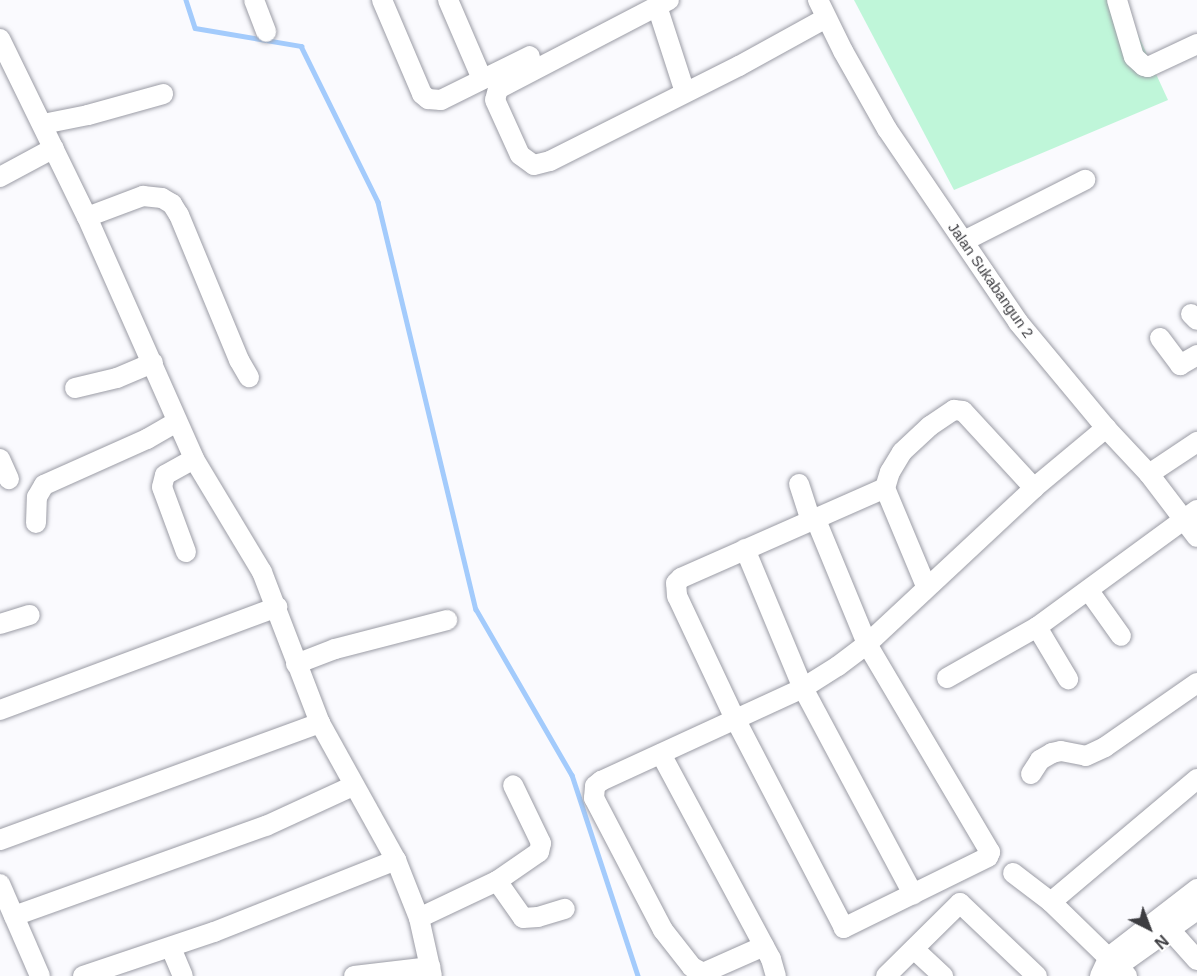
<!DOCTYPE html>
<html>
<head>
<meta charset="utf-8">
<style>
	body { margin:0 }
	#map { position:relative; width:1197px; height:976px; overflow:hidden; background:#fafafe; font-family:Helvetica,sans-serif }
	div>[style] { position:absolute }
	.green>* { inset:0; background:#bff6d9 }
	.stream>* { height:4.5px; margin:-2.25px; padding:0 2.25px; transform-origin:2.25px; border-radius:2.25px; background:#a3cbfc }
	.roads { filter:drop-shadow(0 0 2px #9b9ca5) drop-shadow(0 0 2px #9b9ca5) }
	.minor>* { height:20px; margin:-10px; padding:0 10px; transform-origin:10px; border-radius:10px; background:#fff }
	span { translate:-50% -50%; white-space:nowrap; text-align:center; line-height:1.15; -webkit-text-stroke:6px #fff; paint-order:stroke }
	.street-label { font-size:15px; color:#3c3c40 }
	.north { position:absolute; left:1119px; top:898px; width:60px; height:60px; -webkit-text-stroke:4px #fff; paint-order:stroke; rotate:138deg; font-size:16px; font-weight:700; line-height:24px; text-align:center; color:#3c3c40 }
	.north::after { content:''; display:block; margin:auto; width:21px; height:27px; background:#3c3c40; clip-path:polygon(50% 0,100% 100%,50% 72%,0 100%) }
</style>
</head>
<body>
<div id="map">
	<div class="green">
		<div style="clip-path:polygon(854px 0,1122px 0,1168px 100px,954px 190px)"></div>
	</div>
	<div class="stream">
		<div style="left:186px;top:0;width:29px;rotate:72deg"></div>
		<div style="left:195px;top:28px;width:108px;rotate:9.6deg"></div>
		<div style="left:301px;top:46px;width:174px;rotate:63.7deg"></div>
		<div style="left:378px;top:202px;width:419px;rotate:76.5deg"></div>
		<div style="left:476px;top:609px;width:192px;rotate:60deg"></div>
		<div style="left:572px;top:775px;width:212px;rotate:71.8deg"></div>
	</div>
	<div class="roads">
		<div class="minor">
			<div style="left:254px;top:0;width:34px;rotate:69deg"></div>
			<div style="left:382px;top:0;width:102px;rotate:66.9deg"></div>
			<div style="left:422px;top:94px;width:8px;rotate:40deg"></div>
			<div style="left:428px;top:99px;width:13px;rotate:4deg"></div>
			<div style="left:441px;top:100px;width:99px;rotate:-26.3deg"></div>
			<div style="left:448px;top:0;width:86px;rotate:66.7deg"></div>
			<div style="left:669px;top:0;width:193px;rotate:152.5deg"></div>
			<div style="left:498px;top:89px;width:11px;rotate:105deg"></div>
			<div style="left:495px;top:100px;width:60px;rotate:65.6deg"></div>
			<div style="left:520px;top:155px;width:17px;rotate:36deg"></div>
			<div style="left:534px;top:165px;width:16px;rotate:-14deg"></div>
			<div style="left:550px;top:161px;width:212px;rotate:-26.7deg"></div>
			<div style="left:739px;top:66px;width:99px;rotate:-28.9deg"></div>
			<div style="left:818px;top:0;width:57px;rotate:63.9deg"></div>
			<div style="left:843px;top:51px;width:90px;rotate:60.6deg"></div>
			<div style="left:887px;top:129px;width:233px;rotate:55.8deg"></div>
			<div style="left:1018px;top:322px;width:138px;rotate:50.3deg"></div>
			<div style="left:1106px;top:428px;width:63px;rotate:46.9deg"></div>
			<div style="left:1149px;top:474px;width:79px;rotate:52.7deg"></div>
			<div style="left:1117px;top:0;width:59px;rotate:73.4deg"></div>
			<div style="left:1134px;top:57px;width:13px;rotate:42deg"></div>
			<div style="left:1144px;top:66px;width:4px;rotate:14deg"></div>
			<div style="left:1148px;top:67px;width:54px;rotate:-25.1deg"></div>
			<div style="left:657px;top:6px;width:90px;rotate:72deg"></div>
			<div style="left:0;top:39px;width:198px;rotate:64deg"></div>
			<div style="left:87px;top:217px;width:265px;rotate:66.1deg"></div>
			<div style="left:194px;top:459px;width:132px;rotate:59deg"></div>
			<div style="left:262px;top:572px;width:162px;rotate:69deg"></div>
			<div style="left:320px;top:723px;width:157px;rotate:61deg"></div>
			<div style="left:43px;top:124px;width:46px;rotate:-11.3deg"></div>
			<div style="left:88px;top:115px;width:78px;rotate:-15.6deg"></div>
			<div style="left:0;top:177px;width:61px;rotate:-28.2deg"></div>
			<div style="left:87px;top:217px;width:60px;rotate:-20.6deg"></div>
			<div style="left:143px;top:196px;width:19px;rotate:6deg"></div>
			<div style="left:162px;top:198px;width:12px;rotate:31deg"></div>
			<div style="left:172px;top:204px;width:13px;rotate:58deg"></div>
			<div style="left:179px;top:215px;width:157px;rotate:67.5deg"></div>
			<div style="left:239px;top:360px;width:20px;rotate:60deg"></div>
			<div style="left:964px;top:241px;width:136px;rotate:-26.8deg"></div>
			<div style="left:1191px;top:314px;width:8px;rotate:45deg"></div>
			<div style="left:1160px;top:338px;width:34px;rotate:53deg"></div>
			<div style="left:1180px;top:365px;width:20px;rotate:-30deg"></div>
			<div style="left:75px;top:388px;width:43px;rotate:-13.4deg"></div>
			<div style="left:117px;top:378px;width:39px;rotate:-23deg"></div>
			<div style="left:0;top:459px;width:22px;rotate:66deg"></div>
			<div style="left:1149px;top:474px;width:58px;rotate:-33.7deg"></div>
			<div style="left:799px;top:484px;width:39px;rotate:72deg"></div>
			<div style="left:885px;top:488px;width:106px;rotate:67.3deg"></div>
			<div style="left:816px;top:520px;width:134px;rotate:67.6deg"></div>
			<div style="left:867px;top:644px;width:242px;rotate:59.4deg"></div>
			<div style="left:990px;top:852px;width:5px;rotate:112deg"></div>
			<div style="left:988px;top:857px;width:161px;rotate:153.8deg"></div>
			<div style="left:844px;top:928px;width:236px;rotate:-117.5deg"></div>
			<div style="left:735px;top:719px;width:136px;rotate:-115.2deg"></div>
			<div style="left:677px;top:596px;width:13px;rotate:-94deg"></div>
			<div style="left:676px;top:583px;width:7px;rotate:-45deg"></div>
			<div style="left:681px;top:578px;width:223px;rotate:-23.8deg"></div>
			<div style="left:885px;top:488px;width:17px;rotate:-73deg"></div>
			<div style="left:890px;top:472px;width:23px;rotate:-59deg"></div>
			<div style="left:902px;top:452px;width:38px;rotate:-43deg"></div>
			<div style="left:930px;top:426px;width:29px;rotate:-34deg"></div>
			<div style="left:954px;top:410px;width:9px;rotate:6deg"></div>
			<div style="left:963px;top:411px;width:105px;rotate:47.3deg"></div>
			<div style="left:36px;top:523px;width:26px;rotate:-88deg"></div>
			<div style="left:37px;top:497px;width:14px;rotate:-60deg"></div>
			<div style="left:44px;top:485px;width:113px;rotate:-24.1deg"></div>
			<div style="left:147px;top:439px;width:34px;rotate:-30deg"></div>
			<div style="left:745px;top:549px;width:151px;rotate:67.4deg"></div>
			<div style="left:803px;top:688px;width:234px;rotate:61.9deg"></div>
			<div style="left:186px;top:552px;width:69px;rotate:-110.3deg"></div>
			<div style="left:162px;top:487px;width:12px;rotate:-76deg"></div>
			<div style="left:165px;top:475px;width:33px;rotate:-29deg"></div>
			<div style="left:1089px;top:591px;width:55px;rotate:54.6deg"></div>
			<div style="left:0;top:624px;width:31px;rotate:-17deg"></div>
			<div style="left:1037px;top:627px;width:61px;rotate:59.2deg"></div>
			<div style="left:296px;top:664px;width:42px;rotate:-21deg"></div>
			<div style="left:335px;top:649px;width:116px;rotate:-14.5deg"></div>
			<div style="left:947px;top:678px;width:103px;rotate:-29.5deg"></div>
			<div style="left:1037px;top:627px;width:198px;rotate:-36.2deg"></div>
			<div style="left:0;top:710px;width:296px;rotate:-20.4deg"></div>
			<div style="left:661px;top:754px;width:233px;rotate:61.8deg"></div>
			<div style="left:771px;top:959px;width:18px;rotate:74deg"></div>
			<div style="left:1031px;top:774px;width:17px;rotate:-57deg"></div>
			<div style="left:1040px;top:760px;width:14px;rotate:-30deg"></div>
			<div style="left:1052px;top:753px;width:9px;rotate:-13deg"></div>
			<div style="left:1061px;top:751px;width:25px;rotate:11deg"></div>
			<div style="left:1086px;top:756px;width:21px;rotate:-25deg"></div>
			<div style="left:1105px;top:747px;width:112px;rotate:-34.8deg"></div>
			<div style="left:0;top:840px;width:341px;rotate:-20.1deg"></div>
			<div style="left:1013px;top:873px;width:48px;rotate:37.3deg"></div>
			<div style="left:1051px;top:902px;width:106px;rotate:44.2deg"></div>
			<div style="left:497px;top:881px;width:45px;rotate:54.9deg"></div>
			<div style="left:523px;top:918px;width:15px;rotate:-4deg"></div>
			<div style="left:538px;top:917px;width:28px;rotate:-17deg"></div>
			<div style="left:0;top:884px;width:100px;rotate:66.5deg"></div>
			<div style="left:1051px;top:902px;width:191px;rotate:-40.1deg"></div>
			<div style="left:14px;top:916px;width:268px;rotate:-19.7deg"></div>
			<div style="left:266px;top:826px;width:96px;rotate:-24.7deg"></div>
			<div style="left:419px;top:918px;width:86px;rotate:-25.4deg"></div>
			<div style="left:497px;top:881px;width:51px;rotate:-34.6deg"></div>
			<div style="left:539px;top:852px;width:9px;rotate:-77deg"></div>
			<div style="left:541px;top:843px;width:64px;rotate:-115.8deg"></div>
			<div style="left:1163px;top:922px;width:51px;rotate:48.2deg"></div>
			<div style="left:764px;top:946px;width:67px;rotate:156.1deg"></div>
			<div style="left:703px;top:973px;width:13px;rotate:-151deg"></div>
			<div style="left:692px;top:967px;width:47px;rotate:-128.1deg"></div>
			<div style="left:663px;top:930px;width:149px;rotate:-117.6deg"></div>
			<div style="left:594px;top:798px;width:12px;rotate:-85deg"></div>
			<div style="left:595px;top:786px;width:8px;rotate:-40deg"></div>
			<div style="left:601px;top:781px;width:222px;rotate:-24.7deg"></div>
			<div style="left:803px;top:688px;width:41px;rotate:-32.2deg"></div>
			<div style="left:838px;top:666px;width:36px;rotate:-37deg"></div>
			<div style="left:867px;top:644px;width:229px;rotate:-43deg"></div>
			<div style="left:1034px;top:488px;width:94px;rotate:-39.8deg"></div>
			<div style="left:171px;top:948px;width:30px;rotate:67deg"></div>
			<div style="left:914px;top:949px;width:40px;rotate:43deg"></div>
			<div style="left:1106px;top:971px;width:13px;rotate:-23deg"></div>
			<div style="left:1118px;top:966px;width:97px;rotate:-35.3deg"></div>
			<div style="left:83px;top:976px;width:138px;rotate:-18.6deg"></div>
			<div style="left:214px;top:932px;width:196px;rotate:-21.6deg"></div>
			<div style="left:396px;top:860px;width:62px;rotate:68.4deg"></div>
			<div style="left:419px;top:918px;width:59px;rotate:77.4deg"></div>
			<div style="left:354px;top:976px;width:77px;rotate:-6.8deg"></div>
			<div style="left:886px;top:976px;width:104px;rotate:-44.6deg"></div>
			<div style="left:960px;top:903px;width:106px;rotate:43.5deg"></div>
			<div style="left:1100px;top:976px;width:21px;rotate:-65deg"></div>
			<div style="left:1109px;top:957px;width:111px;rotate:-37.7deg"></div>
		</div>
	</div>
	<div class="street-label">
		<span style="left:991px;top:280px;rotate:55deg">Jalan Sukabangun 2</span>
	</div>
	<div class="north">N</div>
</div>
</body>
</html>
